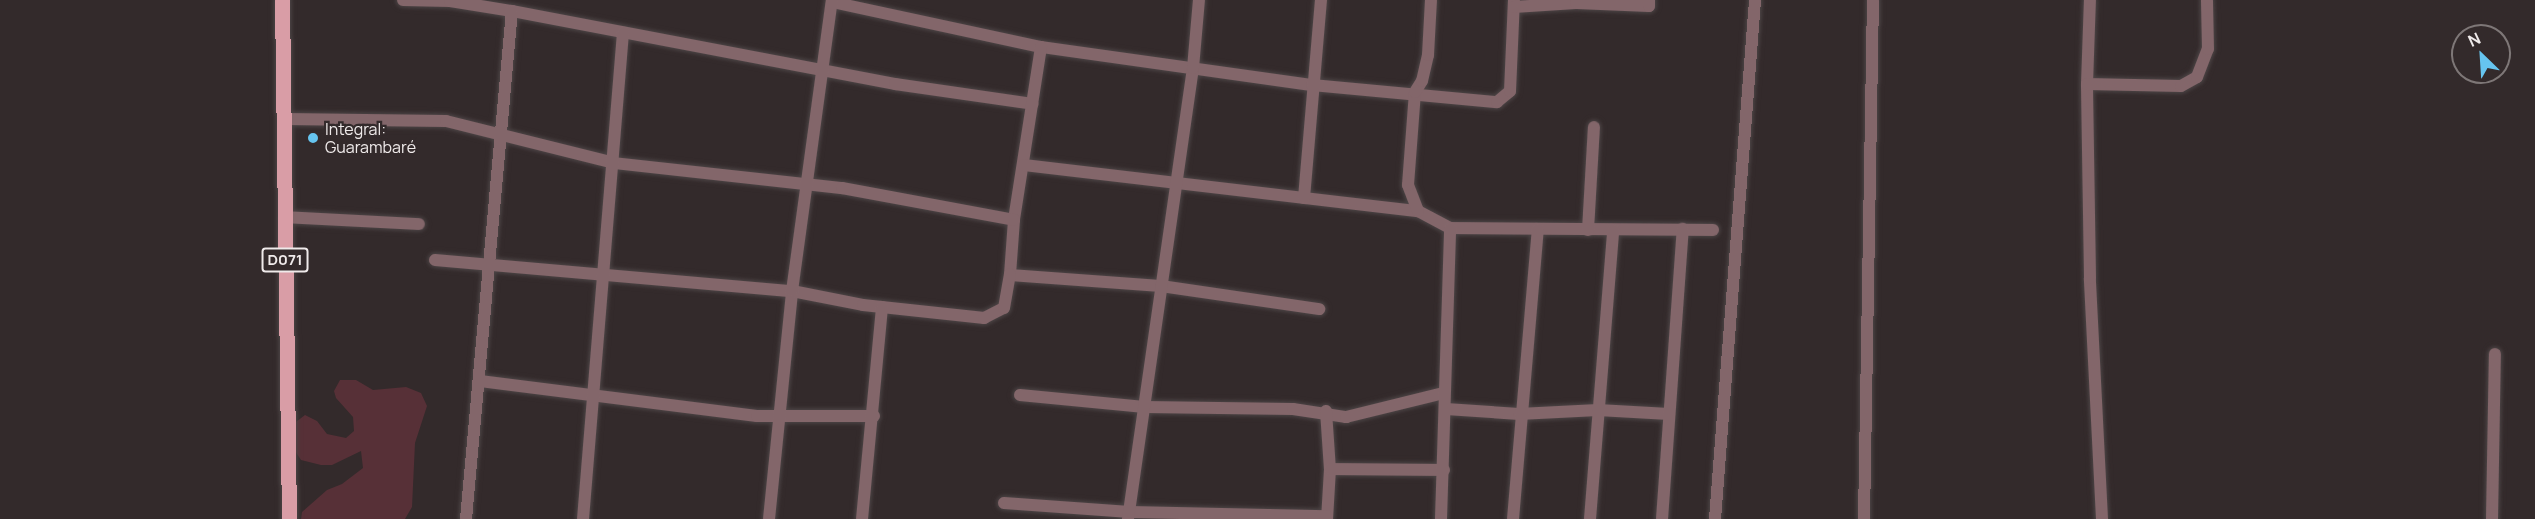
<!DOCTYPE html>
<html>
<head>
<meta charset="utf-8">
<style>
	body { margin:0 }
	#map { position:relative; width:2535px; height:519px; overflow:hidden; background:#332a2b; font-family:Manrope,sans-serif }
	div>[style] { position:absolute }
	.green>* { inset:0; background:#573037 }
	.roads { filter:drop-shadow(0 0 2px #4d4546) drop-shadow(0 0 2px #4d4546) }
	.street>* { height:12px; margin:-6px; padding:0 6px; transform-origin:6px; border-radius:6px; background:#83666a }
	.primary>* { height:15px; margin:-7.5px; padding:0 7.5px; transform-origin:7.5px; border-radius:7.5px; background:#d99da6 }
	.dots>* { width:16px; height:16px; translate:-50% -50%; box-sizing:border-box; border:3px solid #332a2b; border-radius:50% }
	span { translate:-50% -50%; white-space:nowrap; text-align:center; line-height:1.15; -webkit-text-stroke:4.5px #332a2b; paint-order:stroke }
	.shield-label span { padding:2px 4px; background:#332a2b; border:2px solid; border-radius:4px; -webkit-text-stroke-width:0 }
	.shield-label { font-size:15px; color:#efeaea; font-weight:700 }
	.poi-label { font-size:16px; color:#efeaea }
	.left { translate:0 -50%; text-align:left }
	.north { position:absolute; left:2451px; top:24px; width:60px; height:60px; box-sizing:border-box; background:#332a2b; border:2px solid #7e7777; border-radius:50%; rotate:335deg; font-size:16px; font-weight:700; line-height:24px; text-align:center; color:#efeaea }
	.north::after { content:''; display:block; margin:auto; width:21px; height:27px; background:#66c4ef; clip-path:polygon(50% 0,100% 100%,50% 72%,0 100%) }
</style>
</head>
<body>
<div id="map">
	<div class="green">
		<div style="clip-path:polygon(340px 380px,356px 380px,373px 390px,406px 387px,421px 393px,427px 406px,415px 443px,412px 507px,405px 519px,301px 519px,302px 512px,327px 490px,342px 484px,363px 468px,361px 451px,332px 465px,321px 465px,301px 460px,291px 445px,292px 425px,305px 415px,317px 421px,327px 434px,346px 438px,354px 431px,353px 417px,336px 398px,334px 391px)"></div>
	</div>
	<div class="roads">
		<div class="street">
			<div style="left:403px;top:0;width:47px;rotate:1.2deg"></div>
			<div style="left:450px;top:1px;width:63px;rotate:9.2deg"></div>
			<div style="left:512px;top:11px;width:390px;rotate:10.8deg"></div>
			<div style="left:895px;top:84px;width:139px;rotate:8.2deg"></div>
			<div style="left:832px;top:2px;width:214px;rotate:12.2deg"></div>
			<div style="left:1041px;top:47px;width:274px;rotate:8deg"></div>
			<div style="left:1312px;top:85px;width:186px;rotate:5.3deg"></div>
			<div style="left:1497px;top:102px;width:17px;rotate:-40deg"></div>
			<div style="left:1510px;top:91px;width:91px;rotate:-87.5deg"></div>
			<div style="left:1514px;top:7px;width:62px;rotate:-3.7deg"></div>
			<div style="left:1576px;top:3px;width:73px;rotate:2.4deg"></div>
			<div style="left:1649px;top:6px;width:6px;rotate:-90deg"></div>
			<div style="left:1041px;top:47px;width:175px;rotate:98.9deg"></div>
			<div style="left:1014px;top:220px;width:55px;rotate:94.2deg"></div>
			<div style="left:1010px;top:275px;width:151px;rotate:4.2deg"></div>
			<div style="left:1161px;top:286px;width:160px;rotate:8.3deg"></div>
			<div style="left:2087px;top:84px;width:84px;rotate:-88deg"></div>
			<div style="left:284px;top:119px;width:162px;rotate:0.7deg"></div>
			<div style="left:446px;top:121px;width:173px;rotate:14deg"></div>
			<div style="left:614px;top:163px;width:229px;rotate:6.3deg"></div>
			<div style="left:842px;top:188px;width:175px;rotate:10.5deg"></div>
			<div style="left:1024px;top:165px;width:397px;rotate:6.7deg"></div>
			<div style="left:1418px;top:211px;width:36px;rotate:28deg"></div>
			<div style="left:1450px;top:228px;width:263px;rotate:0.4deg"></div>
			<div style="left:1304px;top:198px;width:199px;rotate:-85.1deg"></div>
			<div style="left:1418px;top:211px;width:28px;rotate:-111deg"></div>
			<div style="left:1408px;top:185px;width:93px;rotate:-85.7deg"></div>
			<div style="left:1415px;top:92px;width:13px;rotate:-58deg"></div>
			<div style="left:1422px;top:81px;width:27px;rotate:-77deg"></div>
			<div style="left:1428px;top:55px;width:55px;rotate:-86.9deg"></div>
			<div style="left:284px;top:217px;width:135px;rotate:3deg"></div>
			<div style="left:1588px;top:230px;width:103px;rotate:-86.7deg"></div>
			<div style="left:435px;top:260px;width:358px;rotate:5deg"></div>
			<div style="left:792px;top:291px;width:72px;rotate:11.2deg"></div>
			<div style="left:863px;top:305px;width:122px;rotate:6.1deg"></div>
			<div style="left:984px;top:318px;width:22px;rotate:-27deg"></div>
			<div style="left:1004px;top:308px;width:34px;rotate:-80deg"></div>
			<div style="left:480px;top:381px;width:279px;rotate:7.2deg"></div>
			<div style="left:757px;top:416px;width:117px"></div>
			<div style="left:1020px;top:395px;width:125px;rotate:5.5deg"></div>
			<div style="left:1144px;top:407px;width:149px;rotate:0.8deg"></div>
			<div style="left:1293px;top:409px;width:54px;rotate:8.6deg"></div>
			<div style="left:1346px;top:417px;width:101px;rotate:-13.8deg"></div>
			<div style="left:1446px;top:409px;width:73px;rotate:3.9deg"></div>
			<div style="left:1519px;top:414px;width:79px;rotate:-2.9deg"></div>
			<div style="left:1598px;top:410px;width:71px;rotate:3.2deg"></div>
			<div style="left:1326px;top:411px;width:58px;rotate:86.1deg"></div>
			<div style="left:1330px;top:469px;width:50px;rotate:93.4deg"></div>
			<div style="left:1330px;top:469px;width:114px;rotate:0.5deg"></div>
			<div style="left:1004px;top:503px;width:126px;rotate:4.1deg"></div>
			<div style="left:1130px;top:512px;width:197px;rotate:1.2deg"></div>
			<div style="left:466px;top:519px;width:510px;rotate:-84.83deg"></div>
			<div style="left:583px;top:519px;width:488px;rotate:-85.3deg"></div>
			<div style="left:769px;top:519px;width:229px;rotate:-84.2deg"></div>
			<div style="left:792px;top:291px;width:294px;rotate:-82.2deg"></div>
			<div style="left:862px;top:519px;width:213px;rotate:-84.6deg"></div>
			<div style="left:1128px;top:519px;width:456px;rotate:-81.8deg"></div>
			<div style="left:1193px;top:68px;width:68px;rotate:-85deg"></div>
			<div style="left:1441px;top:519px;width:291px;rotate:-88.2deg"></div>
			<div style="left:1513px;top:519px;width:291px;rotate:-85.1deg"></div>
			<div style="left:1590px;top:519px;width:290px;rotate:-85.4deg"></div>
			<div style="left:1662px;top:519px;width:291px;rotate:-85.9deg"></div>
			<div style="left:1715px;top:519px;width:521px;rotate:-85.59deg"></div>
			<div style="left:1864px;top:519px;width:519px;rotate:-89.01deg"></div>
			<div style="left:2102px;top:519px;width:241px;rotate:-92.9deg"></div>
			<div style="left:2090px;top:278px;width:194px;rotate:-90.9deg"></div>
			<div style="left:2087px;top:84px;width:94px;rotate:1.2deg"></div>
			<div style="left:2181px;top:86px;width:18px;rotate:-29deg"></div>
			<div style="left:2197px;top:77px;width:30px;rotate:-69deg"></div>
			<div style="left:2208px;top:49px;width:49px;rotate:-91.2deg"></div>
			<div style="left:2492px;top:519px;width:165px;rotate:-89deg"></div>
		</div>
		<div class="primary">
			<div style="left:282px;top:0;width:519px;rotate:89.23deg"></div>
		</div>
	</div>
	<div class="dots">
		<div style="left:313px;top:138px;background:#66c4ef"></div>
	</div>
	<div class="shield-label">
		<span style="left:285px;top:260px">D071</span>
	</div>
	<div class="poi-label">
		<span class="left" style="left:325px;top:138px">Integral:<br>Guarambaré</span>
	</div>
	<div class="north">N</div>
</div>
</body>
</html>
